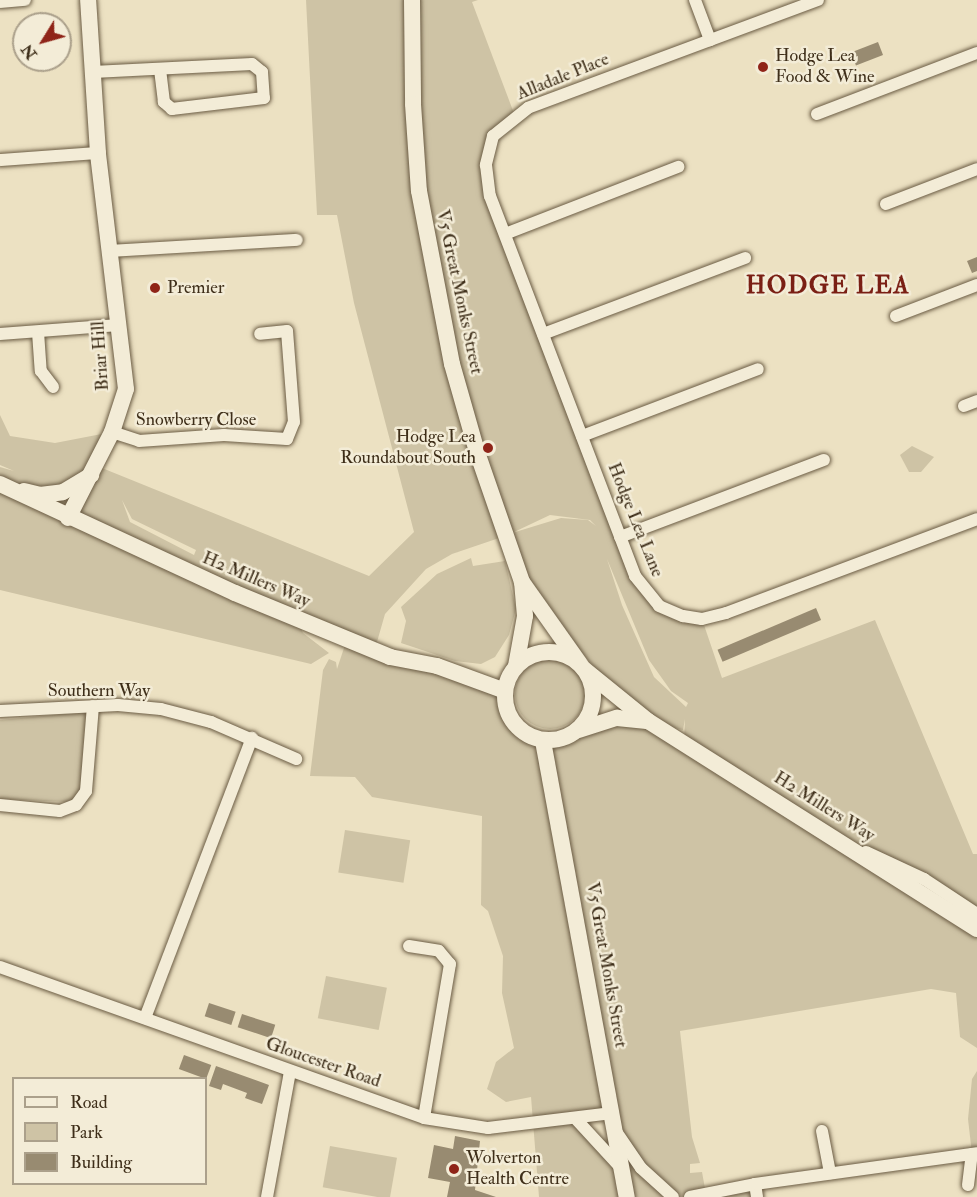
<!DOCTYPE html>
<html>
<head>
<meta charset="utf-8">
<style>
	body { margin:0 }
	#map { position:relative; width:977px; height:1197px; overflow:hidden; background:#ece1c2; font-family:"IM FELL Double Pica",serif }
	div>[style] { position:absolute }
	.green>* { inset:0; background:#cec3a5; transform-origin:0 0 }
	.round { border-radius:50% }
	.building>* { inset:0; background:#988b71; transform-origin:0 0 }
	.roads { filter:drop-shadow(0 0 2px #6a5b43) drop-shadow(0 0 2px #6a5b43) }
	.street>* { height:12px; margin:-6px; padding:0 6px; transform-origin:6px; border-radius:6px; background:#f3ecd7 }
	.secondary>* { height:16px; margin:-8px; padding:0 8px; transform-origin:8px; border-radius:8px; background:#f3ecd7 }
	.secondary>.ring { margin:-8px; padding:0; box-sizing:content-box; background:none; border:16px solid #f3ecd7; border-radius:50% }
	.dots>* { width:16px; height:16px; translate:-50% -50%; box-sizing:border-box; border:3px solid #f3ecd7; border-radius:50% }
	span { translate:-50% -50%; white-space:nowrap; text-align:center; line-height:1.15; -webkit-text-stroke:5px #f3ecd7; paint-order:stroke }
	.poi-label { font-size:18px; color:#3e2e19 }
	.left { translate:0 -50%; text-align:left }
	.right { translate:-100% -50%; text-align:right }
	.street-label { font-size:18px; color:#3e2e19 }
	.district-label { font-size:24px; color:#7a1f14; font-weight:700; letter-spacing:1.5px }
	.legend { position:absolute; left:12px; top:1077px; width:195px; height:108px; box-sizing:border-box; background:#f3ecd7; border:2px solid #aba08b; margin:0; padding:8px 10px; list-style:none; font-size:18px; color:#3e2e19 }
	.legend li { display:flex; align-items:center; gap:12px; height:30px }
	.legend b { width:30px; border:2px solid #aba08b }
	.north { position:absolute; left:12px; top:12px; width:60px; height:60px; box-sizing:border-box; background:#f3ecd7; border:2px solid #aba08b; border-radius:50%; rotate:233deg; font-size:16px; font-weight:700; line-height:24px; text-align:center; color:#3e2e19 }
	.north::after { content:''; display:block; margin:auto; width:21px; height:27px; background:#8f2418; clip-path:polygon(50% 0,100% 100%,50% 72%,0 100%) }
</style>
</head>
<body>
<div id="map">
	<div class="green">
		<div style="clip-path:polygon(evenodd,306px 0,478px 0,472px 2px,515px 116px,493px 136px,490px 196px,647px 594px,702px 619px,722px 678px,875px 620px,973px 854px,977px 854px,977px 1048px,960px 1037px,956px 993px,931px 989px,680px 1031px,692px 1137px,700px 1163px,690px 1164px,690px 1173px,702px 1172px,706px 1194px,755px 1184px,757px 1197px,539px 1197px,531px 1097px,506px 1102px,487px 1089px,496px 1062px,514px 1048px,502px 993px,503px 956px,488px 911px,481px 905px,482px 816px,372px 797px,355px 777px,310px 776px,323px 670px,329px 659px,336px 662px,337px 669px,347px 639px,297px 619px,303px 633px,329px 653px,311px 664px,0 590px,0 484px,61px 514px,0 475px,0 467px,14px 471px,0 465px,0 415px,10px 436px,55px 443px,112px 432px,97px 466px,369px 576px,414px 532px,354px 303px,337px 215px,317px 215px,306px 0,122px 500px,132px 519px,196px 550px,194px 555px,130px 522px,122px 500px,306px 0,550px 515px,590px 520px,596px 526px,588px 520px,561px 518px,512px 533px,550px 515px,306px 0,505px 536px,522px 582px,639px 720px,579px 730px,560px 740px,533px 738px,511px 719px,505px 691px,375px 649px,385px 614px,426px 569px,452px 554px,505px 536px,306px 0,607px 559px,649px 660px,671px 691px,688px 703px,686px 707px,654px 677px,622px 605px,607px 559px,306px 0,685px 719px,684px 741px,654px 723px,683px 730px,685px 719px,306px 0,612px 1113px,622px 1168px,576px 1118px,612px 1113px)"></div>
		<div style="clip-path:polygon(912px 446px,934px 457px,921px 472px,909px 472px,900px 455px)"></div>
		<div style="clip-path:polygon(471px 558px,473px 566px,505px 561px,516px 609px,509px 635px,495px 657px,481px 664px,455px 661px,401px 643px,406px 621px,401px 607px,437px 574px)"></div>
		<div class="round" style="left:515px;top:659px;width:70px;height:70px"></div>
		<div style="clip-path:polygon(86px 712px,80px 794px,68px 802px,0 799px,0 720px)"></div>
		<div style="left:345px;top:830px;width:66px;height:43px;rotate:9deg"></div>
		<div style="left:326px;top:976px;width:62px;height:43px;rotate:11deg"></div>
		<div style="clip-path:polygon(977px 1071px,977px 1153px,972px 1154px,968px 1119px,972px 1079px)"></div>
		<div style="left:330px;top:1146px;width:68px;height:42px;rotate:10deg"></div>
	</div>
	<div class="building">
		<div style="left:878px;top:42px;width:14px;height:29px;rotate:69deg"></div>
		<div style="clip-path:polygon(977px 257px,977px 271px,972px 273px,967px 261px)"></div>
		<div style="left:816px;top:608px;width:13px;height:107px;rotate:67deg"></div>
		<div style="left:209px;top:1003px;width:28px;height:14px;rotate:18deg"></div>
		<div style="left:242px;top:1014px;width:35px;height:14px;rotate:18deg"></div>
		<div style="left:184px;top:1055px;width:29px;height:15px;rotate:20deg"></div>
		<div style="clip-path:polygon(216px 1066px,269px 1085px,262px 1104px,245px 1098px,247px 1093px,223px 1084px,221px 1090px,209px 1086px)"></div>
		<div style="clip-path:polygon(455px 1136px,480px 1141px,475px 1190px,496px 1197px,447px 1197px,450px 1182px,428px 1178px,434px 1145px,453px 1149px)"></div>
	</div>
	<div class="roads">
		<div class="street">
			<div style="left:695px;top:0;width:43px;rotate:69.4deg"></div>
			<div style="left:818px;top:0;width:309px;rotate:159.6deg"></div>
			<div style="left:528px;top:108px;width:45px;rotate:141.3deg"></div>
			<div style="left:493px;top:136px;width:30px;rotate:104deg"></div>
			<div style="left:486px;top:165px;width:31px;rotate:83deg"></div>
			<div style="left:490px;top:196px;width:407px;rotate:69.1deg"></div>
			<div style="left:635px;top:576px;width:38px;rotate:51deg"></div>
			<div style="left:659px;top:606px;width:26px;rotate:23deg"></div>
			<div style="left:683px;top:616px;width:19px;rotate:9deg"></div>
			<div style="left:702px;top:619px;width:25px;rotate:-14deg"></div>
			<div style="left:726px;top:613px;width:268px;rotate:-20.5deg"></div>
			<div style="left:0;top:2px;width:25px;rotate:-5deg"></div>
			<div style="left:93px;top:72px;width:159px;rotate:-2.9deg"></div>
			<div style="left:252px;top:64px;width:13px;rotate:39deg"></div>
			<div style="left:262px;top:72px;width:26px;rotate:86deg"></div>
			<div style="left:264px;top:98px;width:93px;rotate:173.2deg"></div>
			<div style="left:172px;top:109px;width:11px;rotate:-139deg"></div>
			<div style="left:164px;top:102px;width:32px;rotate:-97deg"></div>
			<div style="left:817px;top:114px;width:171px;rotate:-20.9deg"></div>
			<div style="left:0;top:160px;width:98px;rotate:-4.1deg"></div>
			<div style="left:886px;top:204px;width:97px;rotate:-21deg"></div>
			<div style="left:505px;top:234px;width:186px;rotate:-21.2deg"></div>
			<div style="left:111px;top:251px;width:186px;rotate:-3.4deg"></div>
			<div style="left:896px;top:316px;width:87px;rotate:-20.9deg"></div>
			<div style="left:38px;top:332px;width:39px;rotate:86deg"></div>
			<div style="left:41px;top:371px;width:20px;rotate:53deg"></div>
			<div style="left:0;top:334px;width:119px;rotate:-4.3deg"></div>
			<div style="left:543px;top:334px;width:216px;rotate:-20.6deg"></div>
			<div style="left:964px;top:406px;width:14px;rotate:-21deg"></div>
			<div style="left:112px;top:432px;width:28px;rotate:18deg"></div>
			<div style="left:139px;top:441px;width:85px;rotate:-4deg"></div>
			<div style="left:224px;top:435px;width:63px;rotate:3.6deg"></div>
			<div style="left:287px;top:439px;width:18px;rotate:-68deg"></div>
			<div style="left:294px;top:422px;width:91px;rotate:-94.4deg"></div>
			<div style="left:287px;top:331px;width:27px;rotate:174deg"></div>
			<div style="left:582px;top:436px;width:188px;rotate:-20.8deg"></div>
			<div style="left:620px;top:537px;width:218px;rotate:-20.7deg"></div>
			<div style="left:0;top:711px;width:118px;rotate:-2.9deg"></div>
			<div style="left:118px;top:705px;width:43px;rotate:5.3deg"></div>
			<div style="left:161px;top:709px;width:52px;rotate:14.6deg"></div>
			<div style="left:211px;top:722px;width:93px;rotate:23.5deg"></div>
			<div style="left:0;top:805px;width:60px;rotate:5.7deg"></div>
			<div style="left:60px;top:811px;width:17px;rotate:-21deg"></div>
			<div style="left:76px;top:805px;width:17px;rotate:-54deg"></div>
			<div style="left:86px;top:791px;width:85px;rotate:-85.3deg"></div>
			<div style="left:866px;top:852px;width:64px;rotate:25deg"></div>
			<div style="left:924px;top:879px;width:64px;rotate:33.4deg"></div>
			<div style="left:409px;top:946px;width:30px;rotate:9deg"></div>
			<div style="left:439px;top:951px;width:17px;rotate:50deg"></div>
			<div style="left:450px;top:964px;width:156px;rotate:99.6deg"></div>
			<div style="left:0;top:967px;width:450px;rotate:19.6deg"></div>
			<div style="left:424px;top:1118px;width:65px;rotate:8.9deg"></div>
			<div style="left:488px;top:1128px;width:125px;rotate:-6.9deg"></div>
			<div style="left:145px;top:1018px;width:300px;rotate:-69.1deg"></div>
			<div style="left:575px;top:1118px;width:68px;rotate:47.4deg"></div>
			<div style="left:822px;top:1131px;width:43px;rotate:79.2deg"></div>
			<div style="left:617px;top:1133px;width:42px;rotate:55.6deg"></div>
			<div style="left:641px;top:1168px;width:43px;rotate:42.2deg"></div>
			<div style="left:755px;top:1184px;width:13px;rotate:81deg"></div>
			<div style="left:968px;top:1185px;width:31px;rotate:-83deg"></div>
			<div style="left:267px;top:1197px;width:127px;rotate:-79.6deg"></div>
			<div style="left:690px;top:1197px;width:66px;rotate:-11.3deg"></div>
			<div style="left:755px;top:1184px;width:224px;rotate:-7.9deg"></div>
		</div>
		<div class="secondary">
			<div style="left:412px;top:0;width:104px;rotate:89.4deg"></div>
			<div style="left:413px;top:104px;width:87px;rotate:86.1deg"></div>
			<div style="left:419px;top:191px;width:176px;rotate:79.2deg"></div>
			<div style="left:452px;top:364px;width:91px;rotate:74.1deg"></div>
			<div style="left:477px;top:452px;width:138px;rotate:70.9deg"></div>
			<div style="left:522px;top:582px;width:100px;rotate:54.7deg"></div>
			<div style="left:0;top:484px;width:259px;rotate:24.9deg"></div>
			<div style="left:235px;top:593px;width:168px;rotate:22.4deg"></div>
			<div style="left:390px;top:657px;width:48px;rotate:10.8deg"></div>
			<div style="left:437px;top:666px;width:72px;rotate:20.2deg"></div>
			<div style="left:24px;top:491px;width:16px;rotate:14deg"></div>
			<div style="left:40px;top:495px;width:23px;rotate:-7deg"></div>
			<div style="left:63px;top:492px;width:33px;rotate:-31deg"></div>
			<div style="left:68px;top:518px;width:97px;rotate:-62.9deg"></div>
			<div style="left:112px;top:432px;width:45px;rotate:-72deg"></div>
			<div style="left:126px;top:389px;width:238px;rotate:-96.8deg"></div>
			<div style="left:98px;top:153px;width:153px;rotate:-93.7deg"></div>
			<div class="ring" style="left:505px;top:652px;width:72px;height:72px"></div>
			<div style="left:516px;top:666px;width:51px;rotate:-79.8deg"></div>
			<div style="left:525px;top:616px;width:32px;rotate:-95deg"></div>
			<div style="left:585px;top:670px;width:81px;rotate:39deg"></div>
			<div style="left:648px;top:721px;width:389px;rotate:32.3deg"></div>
			<div style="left:579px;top:730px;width:40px;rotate:-18deg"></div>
			<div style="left:617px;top:718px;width:30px;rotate:6deg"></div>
			<div style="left:543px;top:741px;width:464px;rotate:79.6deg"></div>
		</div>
	</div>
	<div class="dots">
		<div style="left:763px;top:67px;background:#8f2418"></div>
		<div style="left:155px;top:288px;background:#8f2418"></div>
		<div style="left:488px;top:448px;background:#8f2418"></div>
		<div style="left:454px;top:1169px;background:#8f2418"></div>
	</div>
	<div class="poi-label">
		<span class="left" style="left:775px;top:67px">Hodge Lea<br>Food &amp; Wine</span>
		<span class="left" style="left:167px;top:288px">Premier</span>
		<span class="right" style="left:476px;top:448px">Hodge Lea<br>Roundabout South</span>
		<span class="left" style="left:466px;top:1169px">Wolverton<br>Health Centre</span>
	</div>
	<div class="street-label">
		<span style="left:563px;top:77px;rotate:-22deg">Alladale Place</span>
		<span style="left:459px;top:292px;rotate:78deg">V5 Great Monks Street</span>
		<span style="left:101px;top:356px;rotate:-94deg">Briar Hill</span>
		<span style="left:196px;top:420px">Snowberry Close</span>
		<span style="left:635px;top:520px;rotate:68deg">Hodge Lea Lane</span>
		<span style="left:256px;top:580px;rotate:23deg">H2 Millers Way</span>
		<span style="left:99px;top:691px">Southern Way</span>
		<span style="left:824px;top:807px;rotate:32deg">H2 Millers Way</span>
		<span style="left:606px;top:965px;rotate:80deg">V5 Great Monks Street</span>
		<span style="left:323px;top:1063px;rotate:19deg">Gloucester Road</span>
	</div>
	<div class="district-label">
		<span style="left:828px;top:286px">HODGE LEA</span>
	</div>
	<ul class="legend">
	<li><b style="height:8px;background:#f3ecd7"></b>Road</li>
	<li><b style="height:16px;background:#cec3a5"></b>Park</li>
	<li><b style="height:16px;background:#988b71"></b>Building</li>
	</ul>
	<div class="north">N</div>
</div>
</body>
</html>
